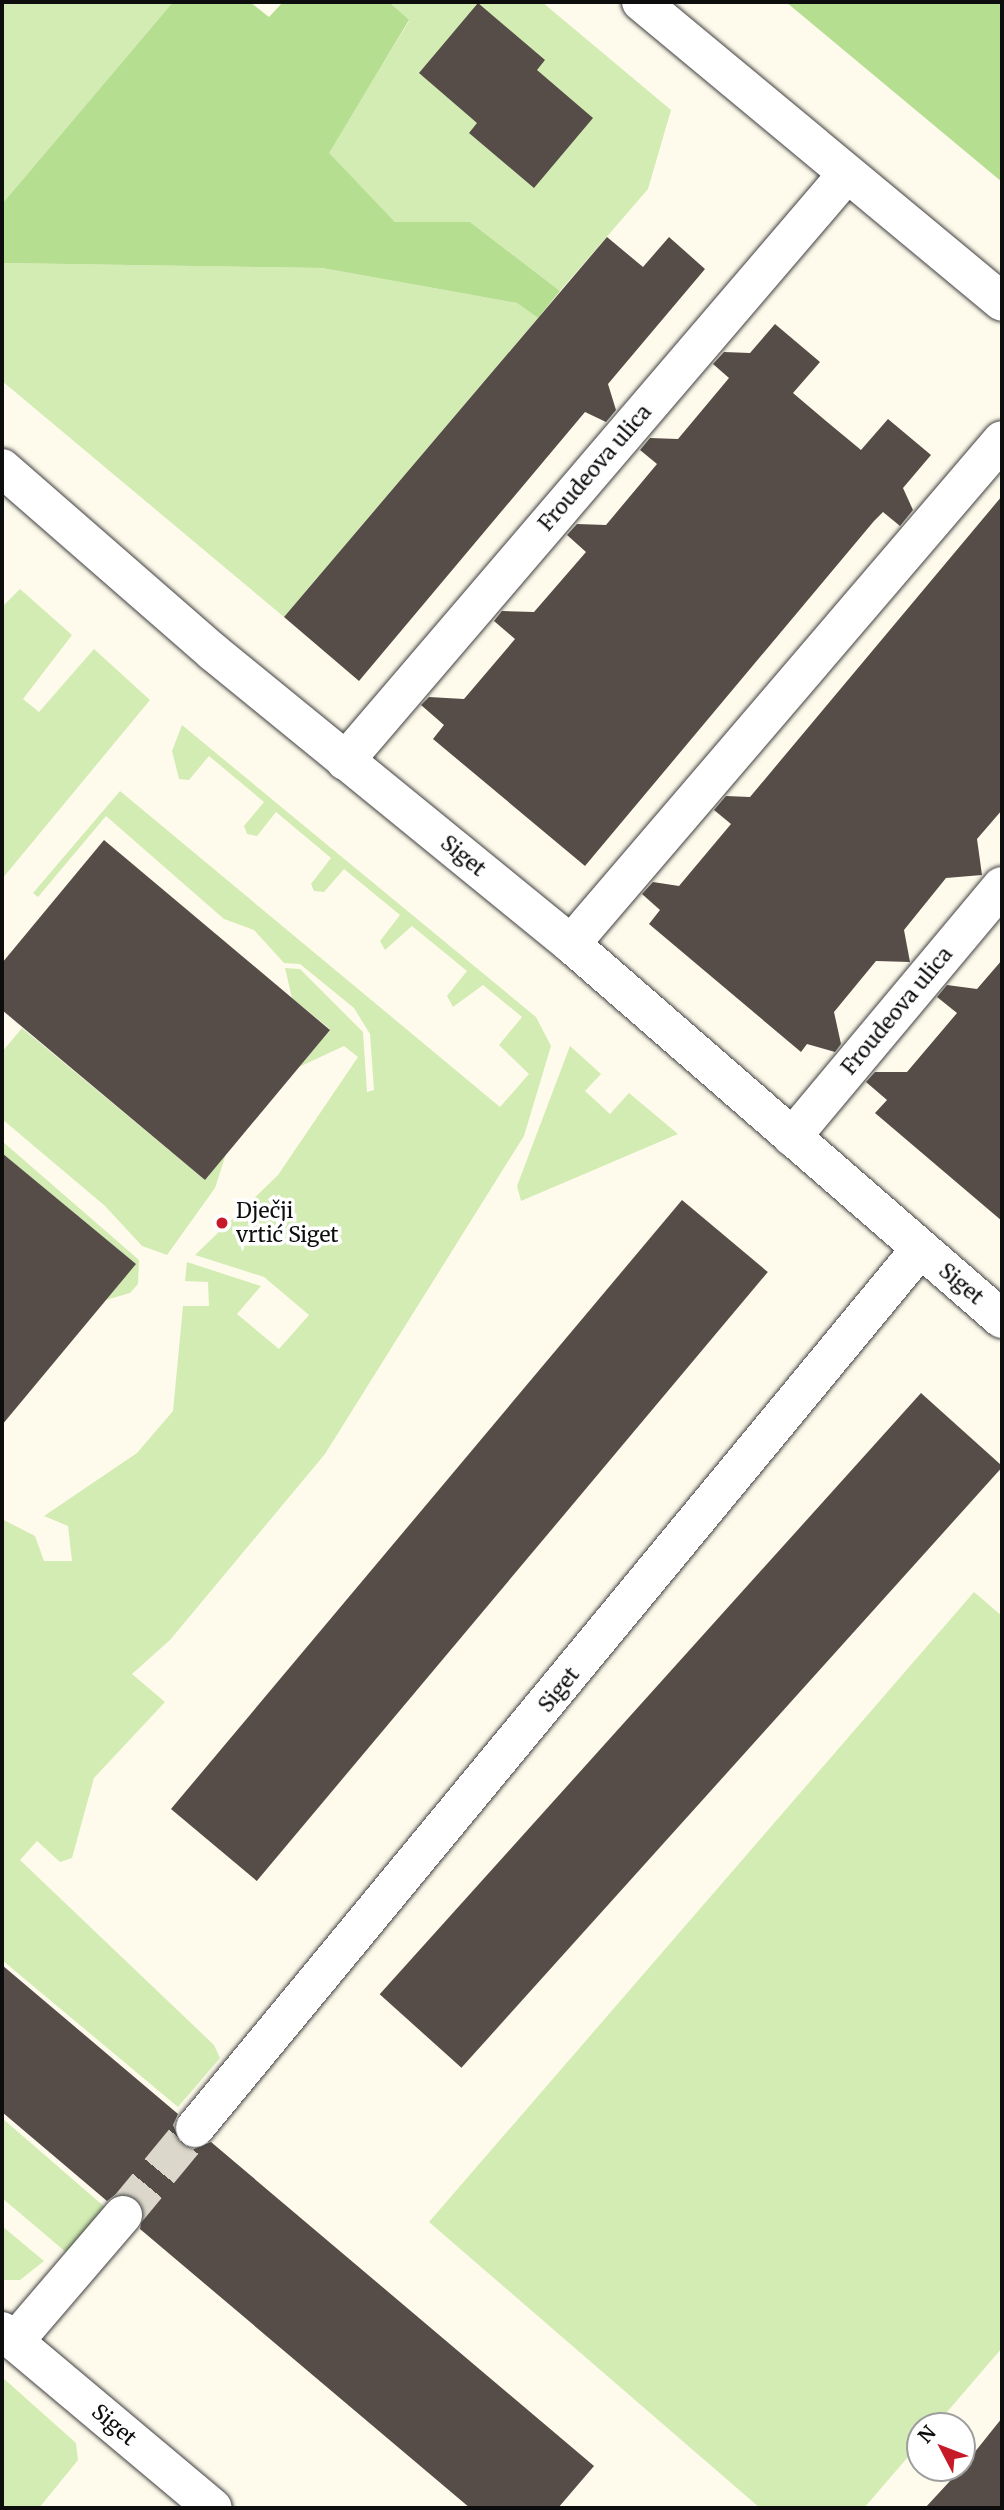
<!DOCTYPE html>
<html>
<head>
<meta charset="utf-8">
<style>
	body { margin:0 }
	#map { position:relative; width:1004px; height:2510px; overflow:hidden; background:#fffbec; font-family:Merriweather,serif }
	div>[style] { position:absolute }
	.green>* { inset:0; background:#d3ecb3 }
	.forest>* { inset:0; background:#b6de91 }
	.building>* { inset:0; background:#564d48; transform-origin:0 0 }
	.minor-tunnel>* { height:38px; margin-top:-19px; transform-origin:0; background:repeating-linear-gradient(90deg,#dbd7cb 0 38px,transparent 0 57px) }
	.roads { filter:drop-shadow(0 0 2px #404040) drop-shadow(0 0 2px #404040) }
	.minor>* { height:38px; margin:-19px; padding:0 19px; transform-origin:19px; border-radius:19px; background:#fff }
	.tertiary>* { height:38px; margin:-19px; padding:0 19px; transform-origin:19px; border-radius:19px; background:#fff }
	.dots>* { width:19px; height:19px; translate:-50% -50%; box-sizing:border-box; border:4px solid #fff; border-radius:50% }
	span { translate:-50% -50%; white-space:nowrap; text-align:center; line-height:1.15; -webkit-text-stroke:7px #fff; paint-order:stroke }
	.street-label { font-size:21px; color:#0d0d0d }
	.poi-label { font-size:21px; color:#0d0d0d }
	.left { translate:0 -50%; text-align:left }
	.frame { position:absolute; inset:0; border:4px solid #0d0d0d; pointer-events:none }
	.north { position:absolute; left:906px; top:2412px; width:70px; height:70px; box-sizing:border-box; background:#fff; border:2px solid #9e9e9e; border-radius:50%; rotate:312deg; font-size:19px; font-weight:700; line-height:28px; text-align:center; color:#0d0d0d }
	.north::after { content:''; display:block; margin:auto; width:24px; height:32px; background:#c71a28; clip-path:polygon(50% 0,100% 100%,50% 72%,0 100%) }
</style>
</head>
<body>
<div id="map">
	<div class="green">
		<div style="clip-path:polygon(2px 2px,173px 2px,2px 204px)"></div>
		<div style="clip-path:polygon(389px 2px,542px 2px,671px 110px,648px 189px,560px 291px,470px 222px,395px 222px,328px 153px,409px 21px)"></div>
		<div style="clip-path:polygon(2px 263px,322px 268px,517px 303px,538px 318px,284px 617px,2px 381px)"></div>
		<div style="clip-path:polygon(20px 589px,72px 635px,23px 699px,39px 712px,94px 649px,150px 700px,2px 879px,2px 607px)"></div>
		<div style="clip-path:polygon(182px 725px,536px 1017px,551px 1046px,524px 1136px,325px 1454px,170px 1640px,132px 1674px,165px 1702px,94px 1778px,72px 1858px,60px 1862px,37px 1841px,20px 1860px,214px 2045px,220px 2058px,178px 2107px,2px 1960px,2px 1519px,35px 1536px,44px 1561px,72px 1561px,68px 1526px,44px 1516px,137px 1453px,173px 1411px,183px 1306px,209px 1306px,208px 1282px,185px 1281px,187px 1262px,261px 1286px,237px 1314px,279px 1349px,309px 1315px,264px 1277px,195px 1255px,278px 1175px,358px 1057px,344px 1046px,299px 1067px,330px 1029px,292px 998px,285px 968px,300px 969px,363px 1032px,367px 1092px,374px 1090px,370px 1034px,354px 1008px,300px 964px,284px 963px,254px 930px,224px 919px,106px 816px,38px 897px,33px 893px,120px 791px,500px 1107px,529px 1074px,499px 1045px,522px 1017px,483px 985px,453px 1007px,447px 996px,467px 971px,412px 926px,385px 950px,380px 941px,400px 915px,344px 869px,324px 892px,314px 891px,311px 884px,331px 858px,276px 812px,257px 836px,247px 834px,244px 826px,264px 802px,209px 756px,189px 780px,179px 779px,172px 751px)"></div>
		<div style="clip-path:polygon(22px 1028px,205px 1180px,226px 1154px,215px 1188px,167px 1255px,142px 1246px,105px 1206px,2px 1119px,2px 1052px)"></div>
		<div style="clip-path:polygon(570px 1046px,601px 1074px,585px 1091px,610px 1114px,629px 1093px,678px 1134px,521px 1201px,517px 1186px)"></div>
		<div style="clip-path:polygon(2px 1141px,139px 1260px,138px 1284px,130px 1293px,106px 1300px,135px 1264px,2px 1153px)"></div>
		<div style="clip-path:polygon(974px 1592px,1002px 1616px,1002px 2348px,935px 2426px,920px 2426px,920px 2443px,864px 2508px,760px 2508px,429px 2222px)"></div>
		<div style="clip-path:polygon(2px 2118px,107px 2209px,67px 2253px,2px 2198px)"></div>
		<div style="clip-path:polygon(2px 2226px,44px 2261px,20px 2280px,2px 2280px)"></div>
		<div style="clip-path:polygon(2px 2377px,76px 2443px,78px 2460px,39px 2508px,2px 2508px)"></div>
	</div>
	<div class="forest">
		<div style="clip-path:polygon(173px 2px,250px 2px,269px 17px,283px 2px,389px 2px,409px 20px,329px 153px,395px 222px,470px 222px,560px 291px,538px 318px,517px 303px,322px 268px,2px 263px,2px 204px)"></div>
		<div style="clip-path:polygon(786px 2px,1002px 2px,1002px 182px)"></div>
	</div>
	<div class="building">
		<div style="clip-path:polygon(478px 3px,545px 60px,537px 70px,593px 118px,534px 188px,469px 133px,477px 123px,419px 73px)"></div>
		<div style="clip-path:polygon(607px 237px,643px 267px,669px 237px,705px 269px,608px 384px,616px 410px,606px 422px,585px 412px,359px 681px,284px 617px)"></div>
		<div style="clip-path:polygon(775px 324px,820px 362px,793px 393px,826px 421px,861px 450px,888px 419px,931px 455px,903px 488px,913px 510px,900px 526px,883px 512px,874px 521px,585px 866px,433px 739px,444px 725px,421px 705px,429px 697px,464px 699px,515px 639px,494px 621px,502px 611px,534px 612px,586px 552px,567px 535px,577px 524px,606px 525px,657px 464px,640px 450px,650px 438px,678px 439px,729px 378px,713px 364px,724px 352px,750px 353px)"></div>
		<div style="clip-path:polygon(1002px 496px,1002px 810px,977px 839px,982px 875px,946px 878px,904px 930px,910px 962px,876px 961px,834px 1012px,841px 1044px,835px 1052px,807px 1044px,801px 1052px,649px 924px,660px 910px,642px 894px,653px 882px,679px 886px,731px 824px,714px 810px,726px 796px,750px 797px)"></div>
		<div style="clip-path:polygon(104px 840px,330px 1030px,205px 1180px,2px 1010px,2px 963px)"></div>
		<div style="clip-path:polygon(1002px 960px,1002px 1221px,875px 1113px,887px 1100px,866px 1082px,875px 1072px,907px 1072px,957px 1013px,937px 997px,947px 985px,977px 989px)"></div>
		<div style="clip-path:polygon(2px 1153px,136px 1264px,2px 1425px)"></div>
		<div style="left:682px;top:1200px;width:112px;height:795px;rotate:40deg"></div>
		<div style="left:921px;top:1393px;width:110px;height:809px;rotate:42deg"></div>
		<div style="clip-path:polygon(2px 1965px,178px 2114px,173px 2125px,181px 2144px,192px 2150px,211px 2142px,594px 2466px,558px 2508px,470px 2508px,140px 2229px,144px 2208px,137px 2198px,116px 2194px,107px 2201px,2px 2112px)"></div>
		<div style="clip-path:polygon(1002px 2418px,1002px 2508px,925px 2508px,962px 2468px)"></div>
	</div>
	<div class="minor-tunnel">
		<div style="left:123px;top:2215px;width:113px;rotate:-50.4deg"></div>
	</div>
	<div class="roads">
		<div class="minor">
			<div style="left:2px;top:468px;width:280px;rotate:41.1deg"></div>
			<div style="left:213px;top:652px;width:462px;rotate:39.2deg"></div>
			<div style="left:571px;top:944px;width:571px;rotate:41.03deg"></div>
			<div style="left:345px;top:761px;width:771px;rotate:-49.47deg"></div>
			<div style="left:571px;top:944px;width:663px;rotate:-49.46deg"></div>
			<div style="left:792px;top:1137px;width:327px;rotate:-50.1deg"></div>
			<div style="left:195px;top:2128px;width:1139px;rotate:-50.48deg"></div>
			<div style="left:2px;top:2331px;width:275px;rotate:40deg"></div>
			<div style="left:15px;top:2341px;width:166px;rotate:-49.4deg"></div>
		</div>
		<div class="tertiary">
			<div style="left:641px;top:2px;width:469px;rotate:39.7deg"></div>
		</div>
	</div>
	<div class="dots">
		<div style="left:222px;top:1223px;background:#c71a28"></div>
	</div>
	<div class="street-label">
		<span style="left:595px;top:468px;rotate:-49deg">Froudeova ulica</span>
		<span style="left:463px;top:856px;rotate:39deg">Siget</span>
		<span style="left:897px;top:1011px;rotate:-50deg">Froudeova ulica</span>
		<span style="left:961px;top:1284px;rotate:40deg">Siget</span>
		<span style="left:559px;top:1690px;rotate:-51deg">Siget</span>
		<span style="left:114px;top:2425px;rotate:40deg">Siget</span>
	</div>
	<div class="poi-label">
		<span class="left" style="left:236px;top:1223px">Dječji<br>vrtić Siget</span>
	</div>
	<div class="frame"></div>
	<div class="north">N</div>
</div>
</body>
</html>
